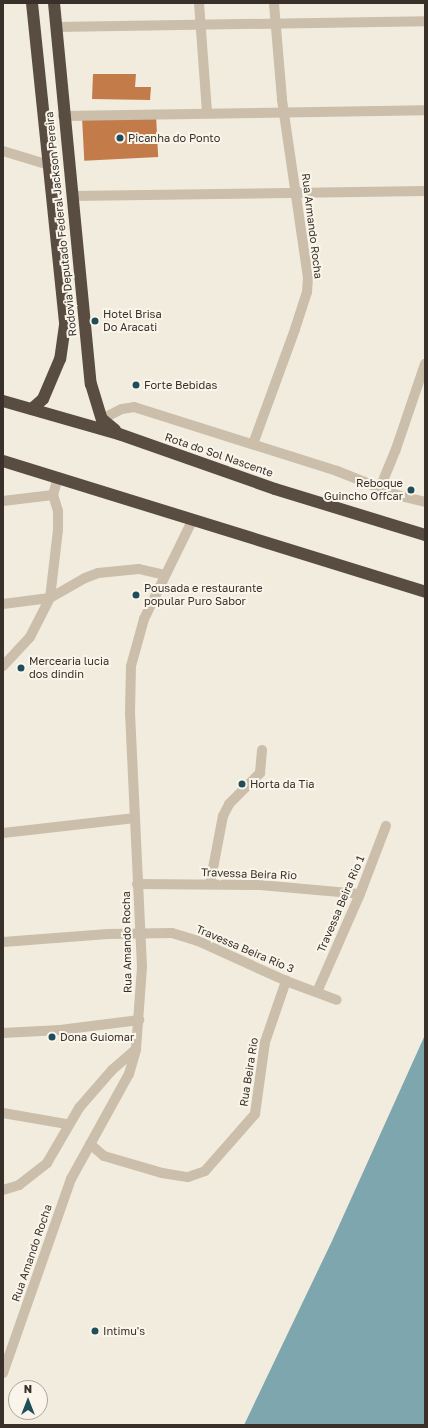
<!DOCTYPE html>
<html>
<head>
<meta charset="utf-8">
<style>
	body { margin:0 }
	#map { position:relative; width:428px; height:1428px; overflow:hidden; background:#f2ecde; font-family:"Golos Text",sans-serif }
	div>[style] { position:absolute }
	.water>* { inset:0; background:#7da6af }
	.building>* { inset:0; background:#c47b4a; transform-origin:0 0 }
	.street>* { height:10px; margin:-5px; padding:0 5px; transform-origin:5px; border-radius:5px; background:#cbbeaa }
	.highway>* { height:12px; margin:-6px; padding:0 6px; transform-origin:6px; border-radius:6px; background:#594c41 }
	.dots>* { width:11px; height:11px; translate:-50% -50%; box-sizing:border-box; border:2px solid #faf5eb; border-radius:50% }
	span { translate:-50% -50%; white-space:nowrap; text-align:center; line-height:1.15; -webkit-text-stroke:4px #faf5eb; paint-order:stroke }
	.poi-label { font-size:11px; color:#383029 }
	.left { translate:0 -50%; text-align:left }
	.right { translate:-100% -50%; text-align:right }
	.street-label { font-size:11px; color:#383029 }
	.frame { position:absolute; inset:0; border:4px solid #383029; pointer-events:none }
	.north { position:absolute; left:8px; top:1380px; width:40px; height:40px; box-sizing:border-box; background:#faf5eb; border:1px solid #aca69d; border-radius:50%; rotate:0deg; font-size:11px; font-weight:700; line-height:16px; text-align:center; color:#383029 }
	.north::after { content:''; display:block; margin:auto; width:14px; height:18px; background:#1f4d5a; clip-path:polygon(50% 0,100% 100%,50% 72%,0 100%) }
</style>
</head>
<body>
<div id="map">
	<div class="water">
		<div style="clip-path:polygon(425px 1035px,425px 1425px,244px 1425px,332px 1241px)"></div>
	</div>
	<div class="building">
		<div style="clip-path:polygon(93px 74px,136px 74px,135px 87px,151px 87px,150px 100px,92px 99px)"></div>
		<div style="left:156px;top:115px;width:42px;height:74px;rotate:87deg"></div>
	</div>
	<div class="street">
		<div style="left:199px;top:3px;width:109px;rotate:85.8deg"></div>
		<div style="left:57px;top:27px;width:368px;rotate:-0.9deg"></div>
		<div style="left:63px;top:116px;width:362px;rotate:-0.9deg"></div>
		<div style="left:3px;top:151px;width:48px;rotate:16.9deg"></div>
		<div style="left:72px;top:196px;width:353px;rotate:-0.8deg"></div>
		<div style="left:102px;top:419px;width:22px;rotate:-27deg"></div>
		<div style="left:122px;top:409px;width:12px;rotate:-9deg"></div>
		<div style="left:134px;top:407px;width:213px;rotate:17.5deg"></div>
		<div style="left:337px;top:471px;width:68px;rotate:21.6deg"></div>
		<div style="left:400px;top:496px;width:26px;rotate:13deg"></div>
		<div style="left:253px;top:444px;width:122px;rotate:-69.9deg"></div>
		<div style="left:295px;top:329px;width:39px;rotate:-72deg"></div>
		<div style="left:307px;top:292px;width:14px;rotate:-86deg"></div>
		<div style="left:308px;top:278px;width:181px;rotate:-98.3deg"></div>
		<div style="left:282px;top:99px;width:96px;rotate:-94.8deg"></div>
		<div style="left:380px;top:488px;width:42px;rotate:-67.7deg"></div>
		<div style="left:396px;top:449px;width:90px;rotate:-71.2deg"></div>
		<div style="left:3px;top:501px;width:50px;rotate:-6.8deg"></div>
		<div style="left:3px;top:604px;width:47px;rotate:-7.3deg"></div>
		<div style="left:50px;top:598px;width:68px;rotate:-83.3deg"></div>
		<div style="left:58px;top:530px;width:19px;rotate:-90deg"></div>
		<div style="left:58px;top:511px;width:17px;rotate:-107deg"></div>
		<div style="left:53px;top:495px;width:18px;rotate:-74deg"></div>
		<div style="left:3px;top:666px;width:40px;rotate:-47deg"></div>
		<div style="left:30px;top:637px;width:44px;rotate:-62.9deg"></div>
		<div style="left:50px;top:598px;width:40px;rotate:-29.7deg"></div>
		<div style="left:85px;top:578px;width:14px;rotate:-21deg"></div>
		<div style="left:98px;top:573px;width:41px;rotate:-5.6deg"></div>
		<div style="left:139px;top:569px;width:26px;rotate:13deg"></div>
		<div style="left:3px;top:833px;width:133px;rotate:-6.5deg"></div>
		<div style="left:137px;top:884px;width:123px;rotate:0.5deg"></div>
		<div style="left:260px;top:885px;width:100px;rotate:5.1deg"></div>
		<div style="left:210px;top:884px;width:69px;rotate:-79.2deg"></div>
		<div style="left:223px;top:816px;width:13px;rotate:-63deg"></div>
		<div style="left:229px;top:804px;width:44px;rotate:-45deg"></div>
		<div style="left:260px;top:773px;width:23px;rotate:-85deg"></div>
		<div style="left:3px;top:942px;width:105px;rotate:-4.4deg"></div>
		<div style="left:108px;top:934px;width:64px;rotate:-0.9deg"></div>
		<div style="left:172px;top:933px;width:27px;rotate:17deg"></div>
		<div style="left:198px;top:941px;width:97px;rotate:24.4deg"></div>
		<div style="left:286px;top:981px;width:54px;rotate:20.4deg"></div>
		<div style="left:317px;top:992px;width:107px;rotate:-66.3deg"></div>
		<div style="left:360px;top:894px;width:73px;rotate:-69.1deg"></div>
		<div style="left:3px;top:1033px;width:57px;rotate:-3deg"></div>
		<div style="left:60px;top:1030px;width:80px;rotate:-7.2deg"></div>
		<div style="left:3px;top:1113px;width:65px;rotate:9.8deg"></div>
		<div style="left:90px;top:1144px;width:18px;rotate:41deg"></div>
		<div style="left:104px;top:1156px;width:60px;rotate:16.3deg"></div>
		<div style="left:162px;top:1173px;width:26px;rotate:9deg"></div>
		<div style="left:188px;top:1177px;width:18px;rotate:-19deg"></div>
		<div style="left:205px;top:1171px;width:76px;rotate:-48.7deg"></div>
		<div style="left:255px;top:1114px;width:73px;rotate:-82.1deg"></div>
		<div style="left:265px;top:1042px;width:65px;rotate:-71deg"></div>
		<div style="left:3px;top:1190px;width:17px;rotate:-17deg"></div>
		<div style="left:19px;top:1185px;width:36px;rotate:-38deg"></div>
		<div style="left:47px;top:1163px;width:64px;rotate:-59.8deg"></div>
		<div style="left:79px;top:1108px;width:50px;rotate:-49deg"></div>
		<div style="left:112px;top:1070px;width:32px;rotate:-41deg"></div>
		<div style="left:3px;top:1373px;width:206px;rotate:-70.7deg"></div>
		<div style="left:71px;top:1179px;width:120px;rotate:-61.1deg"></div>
		<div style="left:129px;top:1074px;width:26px;rotate:-74deg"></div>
		<div style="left:136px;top:1049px;width:82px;rotate:-85.8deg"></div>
		<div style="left:142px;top:967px;width:254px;rotate:-92.7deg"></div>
		<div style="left:130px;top:713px;width:47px;rotate:-88.8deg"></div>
		<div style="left:131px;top:666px;width:49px;rotate:-74.5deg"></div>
		<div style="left:144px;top:619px;width:109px;rotate:-63.9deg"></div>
	</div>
	<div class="highway">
		<div style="left:32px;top:3px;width:324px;rotate:84.1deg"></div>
		<div style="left:65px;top:325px;width:34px;rotate:98deg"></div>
		<div style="left:60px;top:359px;width:43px;rotate:113deg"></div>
		<div style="left:43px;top:399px;width:15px;rotate:138deg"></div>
		<div style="left:54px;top:3px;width:383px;rotate:84.5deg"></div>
		<div style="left:91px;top:384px;width:37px;rotate:73deg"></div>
		<div style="left:102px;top:419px;width:17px;rotate:40deg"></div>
		<div style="left:3px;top:401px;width:121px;rotate:15.9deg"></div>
		<div style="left:119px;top:434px;width:165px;rotate:19.4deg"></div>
		<div style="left:275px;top:489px;width:157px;rotate:17deg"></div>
		<div style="left:3px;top:461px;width:442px;rotate:17.2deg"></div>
	</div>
	<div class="dots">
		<div style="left:120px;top:138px;background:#1f4d5a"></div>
		<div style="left:95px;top:321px;background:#1f4d5a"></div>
		<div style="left:136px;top:385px;background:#1f4d5a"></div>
		<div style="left:411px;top:490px;background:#1f4d5a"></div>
		<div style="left:136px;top:595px;background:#1f4d5a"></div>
		<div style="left:21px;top:668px;background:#1f4d5a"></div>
		<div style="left:242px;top:784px;background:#1f4d5a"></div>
		<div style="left:52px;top:1037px;background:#1f4d5a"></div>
		<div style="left:95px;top:1331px;background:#1f4d5a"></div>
	</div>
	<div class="poi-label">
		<span class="left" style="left:128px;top:138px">Picanha do Ponto</span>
		<span class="left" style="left:103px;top:321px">Hotel Brisa<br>Do Aracati</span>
		<span class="left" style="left:144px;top:385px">Forte Bebidas</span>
		<span class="right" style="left:403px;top:490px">Reboque<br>Guincho Offcar</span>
		<span class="left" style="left:144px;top:595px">Pousada e restaurante<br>popular Puro Sabor</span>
		<span class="left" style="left:29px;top:668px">Mercearia lucia<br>dos dindin</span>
		<span class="left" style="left:250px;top:784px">Horta da Tia</span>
		<span class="left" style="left:60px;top:1037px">Dona Guiomar</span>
		<span class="left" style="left:103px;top:1331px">Intimu's</span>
	</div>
	<div class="street-label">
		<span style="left:61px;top:224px;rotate:-96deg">Rodovia Deputado Federal Jackson Pereira</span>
		<span style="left:312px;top:226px;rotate:83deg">Rua Armando Rocha</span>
		<span style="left:219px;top:455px;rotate:19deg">Rota do Sol Nascente</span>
		<span style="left:249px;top:874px;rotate:2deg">Travessa Beira Rio</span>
		<span style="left:341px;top:904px;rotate:-67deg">Travessa Beira Rio 1</span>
		<span style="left:127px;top:942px;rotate:-91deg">Rua Amando Rocha</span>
		<span style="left:245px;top:949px;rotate:23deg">Travessa Beira Rio 3</span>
		<span style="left:249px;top:1072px;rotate:-81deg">Rua Beira Rio</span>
		<span style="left:32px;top:1253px;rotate:-71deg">Rua Amando Rocha</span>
	</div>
	<div class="frame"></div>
	<div class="north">N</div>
</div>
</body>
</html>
